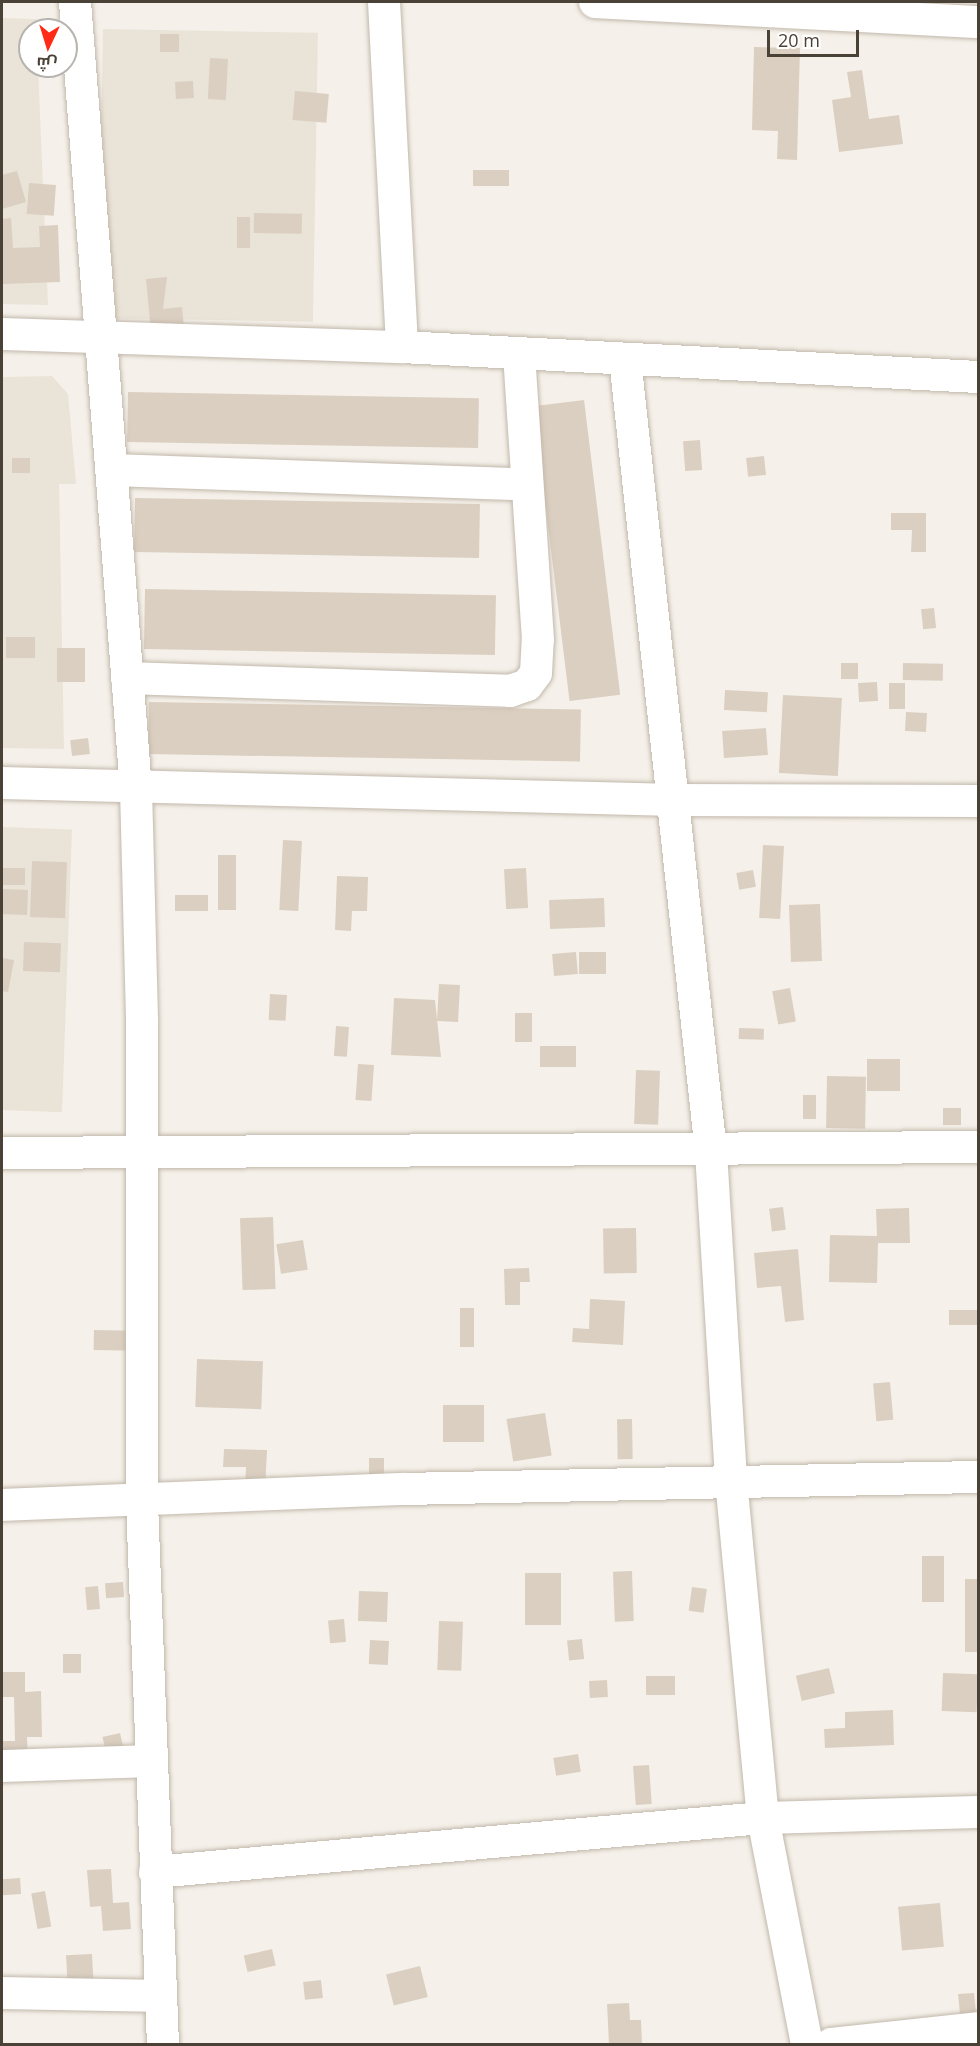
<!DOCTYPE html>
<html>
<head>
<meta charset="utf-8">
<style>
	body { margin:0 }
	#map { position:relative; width:980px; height:2046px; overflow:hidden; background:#f5f1ea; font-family:"Open Sans",Cairo,sans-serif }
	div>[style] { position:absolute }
	.residential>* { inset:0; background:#eae3d7; transform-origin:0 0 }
	.building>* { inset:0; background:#dbcfc1; transform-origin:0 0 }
	.roads { filter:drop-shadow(0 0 2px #c2b8ab) drop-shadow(0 0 2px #c2b8ab) }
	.minor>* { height:32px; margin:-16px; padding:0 16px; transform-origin:16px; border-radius:16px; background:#fff }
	span { translate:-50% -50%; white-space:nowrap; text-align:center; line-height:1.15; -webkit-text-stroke:6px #fff; paint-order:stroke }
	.frame { position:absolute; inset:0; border:3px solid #4a4137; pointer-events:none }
	.north { position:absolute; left:18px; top:18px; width:60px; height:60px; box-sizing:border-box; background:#fff; border:2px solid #b7b3af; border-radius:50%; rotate:184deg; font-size:16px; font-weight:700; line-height:24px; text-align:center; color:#4a4137 }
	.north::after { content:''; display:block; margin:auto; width:21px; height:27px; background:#ff2a17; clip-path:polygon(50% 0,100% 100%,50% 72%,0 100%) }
	.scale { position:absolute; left:767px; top:30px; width:92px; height:27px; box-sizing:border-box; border:3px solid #4a4137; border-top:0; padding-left:8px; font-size:18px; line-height:21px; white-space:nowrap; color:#4a4137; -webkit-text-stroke:4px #fff; paint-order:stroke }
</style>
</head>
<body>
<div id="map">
	<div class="residential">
		<div style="clip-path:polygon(2px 18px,36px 19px,36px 30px,30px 30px,30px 66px,38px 66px,48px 305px,2px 304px)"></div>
		<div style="left:103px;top:29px;width:215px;height:289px;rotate:1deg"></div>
		<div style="clip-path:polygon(52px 376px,68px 394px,76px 484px,59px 484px,64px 749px,2px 748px,2px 377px)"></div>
		<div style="left:2px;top:827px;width:70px;height:283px;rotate:2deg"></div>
	</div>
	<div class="building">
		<div style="left:160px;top:34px;width:19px;height:18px"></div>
		<div style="clip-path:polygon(754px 47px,800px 48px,797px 160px,777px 159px,778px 131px,752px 130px)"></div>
		<div style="left:210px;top:58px;width:18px;height:41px;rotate:3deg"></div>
		<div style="clip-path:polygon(862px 70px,869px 119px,899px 115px,903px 144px,839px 152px,832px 100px,851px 97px,847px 72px)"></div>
		<div style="left:193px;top:81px;width:17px;height:18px;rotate:87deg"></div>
		<div style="left:295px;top:91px;width:34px;height:29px;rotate:5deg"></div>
		<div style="left:509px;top:170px;width:16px;height:36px;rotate:90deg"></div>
		<div style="clip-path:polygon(17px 171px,26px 202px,2px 209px,2px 175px)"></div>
		<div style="left:29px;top:183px;width:27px;height:31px;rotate:4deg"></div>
		<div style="left:254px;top:213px;width:48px;height:20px;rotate:1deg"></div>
		<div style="left:237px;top:217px;width:13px;height:31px"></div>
		<div style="clip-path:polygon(11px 218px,13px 248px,40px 247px,39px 226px,58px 225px,60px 282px,2px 284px,2px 219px)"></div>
		<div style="clip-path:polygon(167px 277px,163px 309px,182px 307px,184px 328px,151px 331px,146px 279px)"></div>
		<div style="left:128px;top:392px;width:351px;height:50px;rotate:1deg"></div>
		<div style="left:584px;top:400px;width:297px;height:51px;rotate:83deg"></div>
		<div style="left:700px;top:440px;width:30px;height:17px;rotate:86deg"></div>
		<div style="left:764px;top:456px;width:19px;height:18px;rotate:84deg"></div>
		<div style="left:12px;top:458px;width:18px;height:15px"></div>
		<div style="left:135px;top:498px;width:345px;height:54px;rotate:1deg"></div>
		<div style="clip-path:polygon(891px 513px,926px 513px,926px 552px,911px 552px,912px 530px,891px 530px)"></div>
		<div style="left:145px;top:589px;width:351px;height:60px;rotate:1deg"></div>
		<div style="left:934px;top:608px;width:20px;height:13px;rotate:84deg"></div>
		<div style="left:6px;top:637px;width:29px;height:21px"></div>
		<div style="left:57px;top:648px;width:28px;height:34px"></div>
		<div style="left:841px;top:663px;width:17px;height:16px"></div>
		<div style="left:903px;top:663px;width:40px;height:17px;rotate:1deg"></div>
		<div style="left:877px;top:682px;width:19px;height:19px;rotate:87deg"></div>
		<div style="left:889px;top:683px;width:16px;height:26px"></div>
		<div style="left:725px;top:690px;width:43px;height:20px;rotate:3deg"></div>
		<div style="left:783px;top:695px;width:59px;height:78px;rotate:3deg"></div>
		<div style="left:149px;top:702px;width:432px;height:52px;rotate:1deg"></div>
		<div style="left:906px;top:712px;width:21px;height:19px;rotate:3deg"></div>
		<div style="left:766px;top:728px;width:27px;height:44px;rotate:86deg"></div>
		<div style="left:88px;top:738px;width:16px;height:18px;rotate:83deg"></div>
		<div style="left:283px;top:840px;width:19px;height:70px;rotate:3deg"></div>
		<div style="left:763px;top:845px;width:21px;height:73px;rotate:3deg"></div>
		<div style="left:218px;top:855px;width:18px;height:55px"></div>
		<div style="left:32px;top:861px;width:35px;height:56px;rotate:2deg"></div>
		<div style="left:2px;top:868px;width:23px;height:17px"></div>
		<div style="left:526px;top:868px;width:40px;height:22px;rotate:87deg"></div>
		<div style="left:753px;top:870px;width:17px;height:17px;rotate:80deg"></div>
		<div style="clip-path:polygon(337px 876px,368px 877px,367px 911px,352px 911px,351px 931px,335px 930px)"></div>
		<div style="left:2px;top:889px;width:26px;height:25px;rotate:2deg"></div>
		<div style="left:208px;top:895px;width:16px;height:33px;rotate:90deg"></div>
		<div style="left:604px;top:898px;width:29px;height:55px;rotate:88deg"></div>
		<div style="left:820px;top:904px;width:57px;height:31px;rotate:88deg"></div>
		<div style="left:24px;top:942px;width:37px;height:29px;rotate:2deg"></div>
		<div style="left:576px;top:952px;width:22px;height:24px;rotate:85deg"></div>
		<div style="left:579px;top:952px;width:27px;height:22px"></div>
		<div style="clip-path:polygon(2px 958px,14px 960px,8px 992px,2px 991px)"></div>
		<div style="left:439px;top:984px;width:21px;height:37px;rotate:3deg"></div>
		<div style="left:790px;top:988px;width:34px;height:18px;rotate:80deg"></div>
		<div style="left:270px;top:994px;width:17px;height:26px;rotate:3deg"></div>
		<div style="clip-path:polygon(394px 998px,435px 1000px,441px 1057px,391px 1055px)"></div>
		<div style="left:515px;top:1013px;width:17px;height:29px"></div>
		<div style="left:336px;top:1026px;width:13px;height:30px;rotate:4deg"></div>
		<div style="left:739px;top:1028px;width:25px;height:11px;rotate:2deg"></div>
		<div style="left:576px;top:1046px;width:21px;height:36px;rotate:90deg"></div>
		<div style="left:867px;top:1059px;width:33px;height:32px"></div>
		<div style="left:358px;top:1064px;width:16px;height:36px;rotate:4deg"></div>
		<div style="left:636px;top:1070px;width:24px;height:54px;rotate:2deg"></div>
		<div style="left:827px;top:1076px;width:39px;height:52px;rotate:1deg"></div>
		<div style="left:803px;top:1095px;width:13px;height:24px"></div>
		<div style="left:943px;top:1108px;width:18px;height:17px"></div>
		<div style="left:783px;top:1207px;width:23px;height:14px;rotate:83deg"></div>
		<div style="clip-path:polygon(909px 1208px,910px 1243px,878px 1243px,877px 1283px,829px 1282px,830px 1235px,877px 1236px,876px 1209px)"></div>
		<div style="left:273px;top:1217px;width:72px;height:33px;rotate:88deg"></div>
		<div style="left:636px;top:1228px;width:45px;height:33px;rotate:89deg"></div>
		<div style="left:303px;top:1240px;width:30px;height:27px;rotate:81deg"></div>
		<div style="clip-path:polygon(798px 1249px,804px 1320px,785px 1322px,781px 1286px,757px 1288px,754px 1253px)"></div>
		<div style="clip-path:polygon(529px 1268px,530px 1282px,520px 1282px,520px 1305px,505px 1305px,504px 1269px)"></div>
		<div style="clip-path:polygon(590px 1299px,625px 1301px,623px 1345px,572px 1342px,573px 1328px,589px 1329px)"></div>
		<div style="left:460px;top:1308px;width:14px;height:39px"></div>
		<div style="left:978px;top:1310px;width:15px;height:29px;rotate:90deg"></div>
		<div style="left:94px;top:1330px;width:40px;height:20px;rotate:1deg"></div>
		<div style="left:197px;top:1359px;width:66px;height:48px;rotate:2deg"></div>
		<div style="left:890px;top:1382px;width:38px;height:17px;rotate:85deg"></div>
		<div style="left:443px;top:1405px;width:41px;height:37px"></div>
		<div style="left:545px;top:1413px;width:43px;height:39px;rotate:81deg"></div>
		<div style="left:632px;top:1419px;width:40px;height:15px;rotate:89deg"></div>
		<div style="clip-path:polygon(224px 1449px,267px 1450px,265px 1491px,245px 1491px,246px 1467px,223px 1467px)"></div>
		<div style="left:369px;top:1458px;width:15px;height:33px"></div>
		<div style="left:922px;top:1556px;width:22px;height:46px"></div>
		<div style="left:632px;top:1571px;width:50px;height:19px;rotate:88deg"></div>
		<div style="left:525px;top:1573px;width:36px;height:52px"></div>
		<div style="left:965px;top:1579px;width:13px;height:73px"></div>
		<div style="left:123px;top:1582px;width:15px;height:18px;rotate:86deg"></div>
		<div style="left:98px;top:1586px;width:23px;height:13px;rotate:85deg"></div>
		<div style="left:692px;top:1587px;width:15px;height:24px;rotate:8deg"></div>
		<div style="left:359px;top:1591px;width:29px;height:30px;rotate:2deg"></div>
		<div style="left:344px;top:1619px;width:23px;height:16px;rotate:85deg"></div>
		<div style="left:439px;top:1621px;width:24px;height:49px;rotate:2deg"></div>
		<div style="left:582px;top:1639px;width:20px;height:15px;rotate:84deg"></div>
		<div style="left:370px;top:1640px;width:19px;height:24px;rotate:3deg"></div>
		<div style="left:81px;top:1654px;width:19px;height:18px;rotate:90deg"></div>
		<div style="left:829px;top:1668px;width:26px;height:34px;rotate:77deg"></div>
		<div style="clip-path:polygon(2px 1672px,25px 1672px,25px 1692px,41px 1691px,42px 1737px,27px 1737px,28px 1761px,2px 1761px,2px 1741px,15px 1741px,14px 1697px,2px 1697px)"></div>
		<div style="left:943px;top:1673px;width:35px;height:38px;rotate:2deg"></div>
		<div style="left:646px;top:1676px;width:29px;height:19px"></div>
		<div style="left:607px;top:1680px;width:17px;height:18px;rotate:87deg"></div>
		<div style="clip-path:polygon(893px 1710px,894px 1745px,825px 1748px,824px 1729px,845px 1728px,845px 1712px)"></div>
		<div style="left:120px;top:1733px;width:23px;height:18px;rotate:77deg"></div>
		<div style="left:578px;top:1754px;width:18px;height:25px;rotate:81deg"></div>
		<div style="left:649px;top:1765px;width:39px;height:16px;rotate:86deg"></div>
		<div style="clip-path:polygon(111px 1869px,113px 1903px,129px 1902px,131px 1929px,103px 1931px,101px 1906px,90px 1907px,87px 1870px)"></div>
		<div style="left:20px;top:1878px;width:16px;height:18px;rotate:86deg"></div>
		<div style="left:45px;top:1891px;width:36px;height:14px;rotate:80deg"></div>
		<div style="left:940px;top:1903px;width:44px;height:42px;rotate:85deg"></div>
		<div style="left:272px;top:1949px;width:17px;height:29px;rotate:77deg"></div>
		<div style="left:92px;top:1954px;width:43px;height:26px;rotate:87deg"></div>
		<div style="left:420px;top:1966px;width:32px;height:35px;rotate:76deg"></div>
		<div style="left:321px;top:1980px;width:18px;height:18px;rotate:84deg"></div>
		<div style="clip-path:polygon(974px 1993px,978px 2033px,963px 2044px,958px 1994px)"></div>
		<div style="clip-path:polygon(629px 2003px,630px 2020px,641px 2020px,642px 2044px,609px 2044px,607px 2004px)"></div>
	</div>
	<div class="roads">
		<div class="minor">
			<div style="left:75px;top:2px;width:789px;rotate:85.57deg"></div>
			<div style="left:136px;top:789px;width:233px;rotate:88.5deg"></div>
			<div style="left:142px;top:1022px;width:481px;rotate:90deg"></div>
			<div style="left:142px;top:1503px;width:541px;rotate:87.78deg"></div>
			<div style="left:384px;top:2px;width:345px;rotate:87deg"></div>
			<div style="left:595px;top:2px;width:384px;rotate:3deg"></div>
			<div style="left:2px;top:334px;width:400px;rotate:1.9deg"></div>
			<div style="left:402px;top:347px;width:577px;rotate:2.98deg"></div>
			<div style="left:625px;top:359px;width:798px;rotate:83.81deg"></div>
			<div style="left:711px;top:1152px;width:329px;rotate:86.5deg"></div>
			<div style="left:731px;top:1480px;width:340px;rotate:84.6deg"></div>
			<div style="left:763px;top:1818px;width:230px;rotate:79deg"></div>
			<div style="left:114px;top:470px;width:411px;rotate:2deg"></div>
			<div style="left:127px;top:678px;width:383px;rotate:1.9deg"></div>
			<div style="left:510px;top:691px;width:18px;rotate:-19deg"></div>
			<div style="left:527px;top:685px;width:15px;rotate:-53deg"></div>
			<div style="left:536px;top:673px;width:33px;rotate:-87deg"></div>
			<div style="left:538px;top:640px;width:285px;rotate:-93.8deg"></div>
			<div style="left:2px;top:783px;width:674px;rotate:1.44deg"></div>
			<div style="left:676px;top:800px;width:302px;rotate:0.2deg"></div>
			<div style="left:2px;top:1153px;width:976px;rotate:-0.35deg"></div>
			<div style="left:2px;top:1505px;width:401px;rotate:-2.3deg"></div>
			<div style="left:403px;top:1489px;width:575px;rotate:-1.2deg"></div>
			<div style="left:2px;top:1766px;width:149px;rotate:-1.9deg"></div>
			<div style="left:155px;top:1872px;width:610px;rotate:-5.08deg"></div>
			<div style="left:763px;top:1818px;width:215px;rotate:-1.6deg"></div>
			<div style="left:2px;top:1993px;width:159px;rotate:1.1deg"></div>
			<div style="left:831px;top:2044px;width:148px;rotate:-6.2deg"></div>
		</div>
	</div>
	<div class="frame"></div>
	<div class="north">ش</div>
	<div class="scale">20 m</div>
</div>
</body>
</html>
